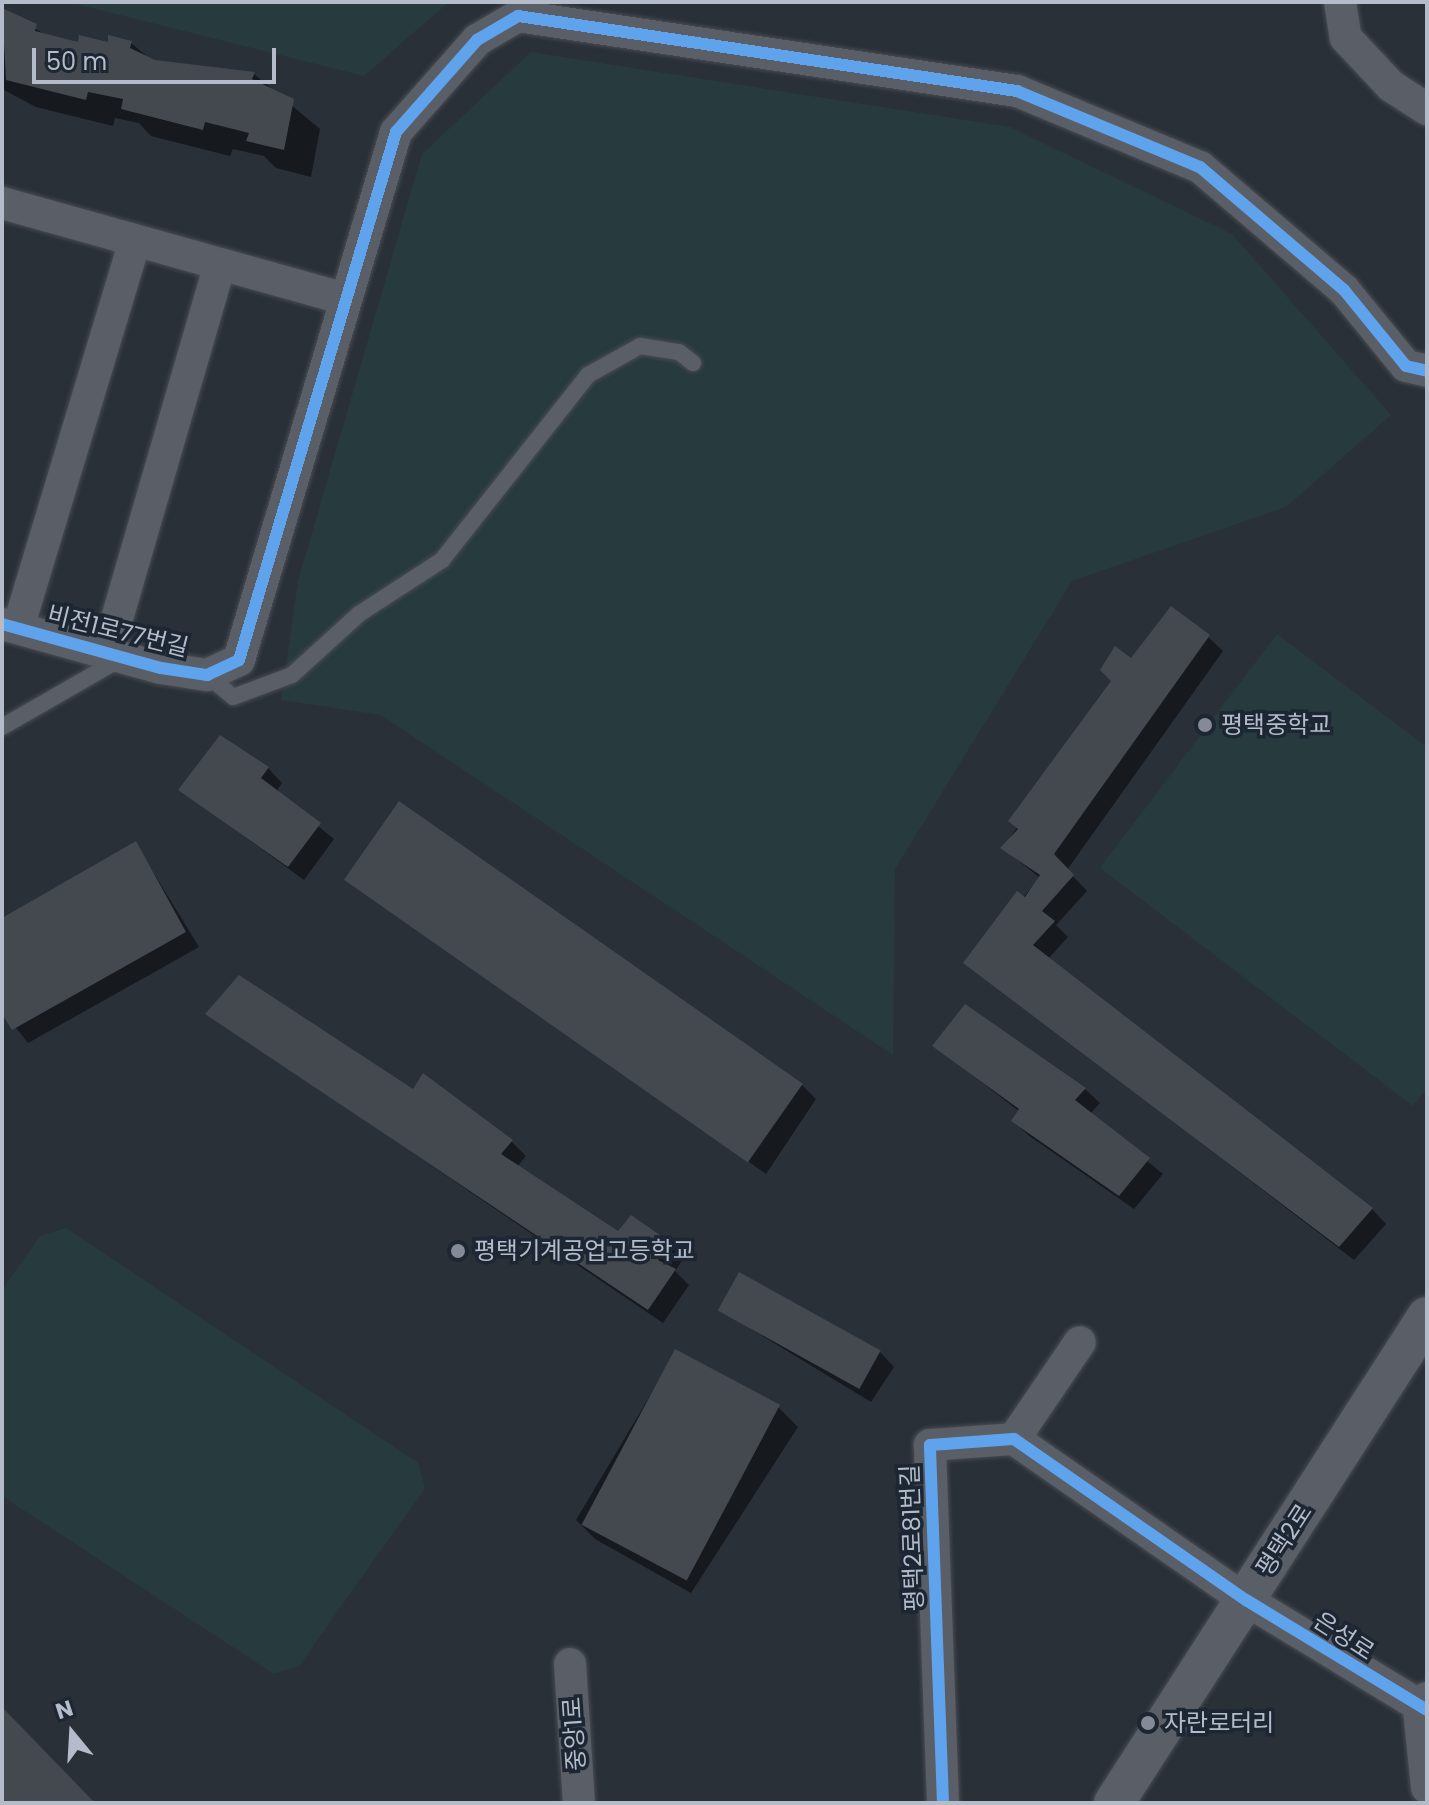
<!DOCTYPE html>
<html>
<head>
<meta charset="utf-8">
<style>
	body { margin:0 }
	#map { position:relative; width:1429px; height:1805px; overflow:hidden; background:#2a3038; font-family:Poppins,"Noto Sans KR",sans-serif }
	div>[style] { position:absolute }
	.green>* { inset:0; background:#273a3e }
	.shadow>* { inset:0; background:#0007 }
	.building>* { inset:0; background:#444950; transform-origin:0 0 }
	.roads { filter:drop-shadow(0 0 2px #484c53) drop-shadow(0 0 2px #484c53) }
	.service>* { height:16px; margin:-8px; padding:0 8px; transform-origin:8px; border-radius:8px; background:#5a5e66 }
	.minor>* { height:32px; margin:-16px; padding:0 16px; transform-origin:16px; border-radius:16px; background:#5a5e66 }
	.tertiary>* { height:40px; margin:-20px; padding:0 20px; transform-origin:20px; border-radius:20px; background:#5a5e66 }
	.cycleway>* { height:12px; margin:-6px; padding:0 6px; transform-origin:6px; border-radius:6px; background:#60a3ed }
	.dots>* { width:22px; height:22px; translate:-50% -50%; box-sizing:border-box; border:4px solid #1d2633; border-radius:50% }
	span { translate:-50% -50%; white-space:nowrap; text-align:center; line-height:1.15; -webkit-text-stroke:7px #1d2633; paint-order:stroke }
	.street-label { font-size:24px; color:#b4bcc9 }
	.poi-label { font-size:24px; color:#b4bcc9 }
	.left { translate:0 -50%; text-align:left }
	.frame { position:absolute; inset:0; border:4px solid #b4bcc9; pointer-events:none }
	.north { position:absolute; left:32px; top:1693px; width:80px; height:80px; -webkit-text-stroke:6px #1d2633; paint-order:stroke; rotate:342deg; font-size:22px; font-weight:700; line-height:32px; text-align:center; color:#b4bcc9 }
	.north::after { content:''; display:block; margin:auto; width:28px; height:36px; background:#b4bcc9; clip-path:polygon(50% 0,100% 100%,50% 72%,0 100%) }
	.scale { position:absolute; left:32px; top:48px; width:244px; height:36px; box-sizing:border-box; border:4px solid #b4bcc9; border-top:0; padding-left:10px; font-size:24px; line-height:28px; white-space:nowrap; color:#b4bcc9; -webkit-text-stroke:6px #1d2633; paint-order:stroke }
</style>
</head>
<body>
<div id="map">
	<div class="green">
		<div style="clip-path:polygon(68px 2px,449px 2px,364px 76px)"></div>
		<div style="clip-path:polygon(531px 52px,1010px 127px,1232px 234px,1391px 415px,1286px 507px,1072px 581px,895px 869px,893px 1055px,381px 715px,281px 700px,298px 581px,422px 154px)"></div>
		<div style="clip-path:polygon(1277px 634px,1427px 747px,1427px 1088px,1413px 1106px,1100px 868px)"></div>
		<div style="clip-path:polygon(66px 1228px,418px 1463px,425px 1488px,299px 1666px,274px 1674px,2px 1496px,2px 1290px,40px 1236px)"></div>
	</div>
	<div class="shadow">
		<div style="clip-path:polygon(2px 10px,46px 35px,79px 44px,131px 43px,154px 62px,254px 74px,320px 129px,311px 177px,276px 168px,264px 156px,233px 149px,230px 156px,151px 136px,139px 123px,115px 118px,113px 126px,36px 107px,2px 89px)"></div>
		<div style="clip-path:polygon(1208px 637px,1223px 651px,1067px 870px,1087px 891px,1056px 925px,1068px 937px,1048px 959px,1372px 1209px,1386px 1224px,1354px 1260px,966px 963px,1040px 878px,1003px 848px,1131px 661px)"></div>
		<div style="clip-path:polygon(268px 768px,282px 783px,276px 792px,334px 839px,304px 880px,181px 790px)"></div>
		<div style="clip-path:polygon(136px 844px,199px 947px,28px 1043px,2px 1010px,2px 920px)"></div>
		<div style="clip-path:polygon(347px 880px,802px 1085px,816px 1099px,766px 1174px)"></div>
		<div style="clip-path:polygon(966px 1007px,1085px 1089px,1100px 1103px,1090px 1114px,1163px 1174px,1134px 1209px,1028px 1135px,1013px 1121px,1020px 1112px,935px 1046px)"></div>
		<div style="clip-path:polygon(208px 1014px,413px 1092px,424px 1076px,512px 1142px,526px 1156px,517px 1167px,619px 1234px,669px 1243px,684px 1258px,675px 1271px,689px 1285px,663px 1323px)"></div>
		<div style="clip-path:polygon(721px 1311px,880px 1352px,894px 1367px,871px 1402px)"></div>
		<div style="clip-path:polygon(676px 1352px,779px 1408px,798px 1427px,691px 1593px,595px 1539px,576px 1520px)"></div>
	</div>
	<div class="building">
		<div style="clip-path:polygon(2px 8px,37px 24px,35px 31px,78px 42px,79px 35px,108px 42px,108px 35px,132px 41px,130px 48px,155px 60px,255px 72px,252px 79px,294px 99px,284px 150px,246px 141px,249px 133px,205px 122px,203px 130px,121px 109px,123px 99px,88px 92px,86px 100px,6px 80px)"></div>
		<div style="clip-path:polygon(1171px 606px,1210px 635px,1054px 854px,1074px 875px,1042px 911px,1055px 921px,1033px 945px,1373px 1208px,1339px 1247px,963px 963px,1017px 891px,1025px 897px,1040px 875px,1000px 848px,1018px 829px,1008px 821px,1111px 681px,1100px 670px,1115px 646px,1131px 658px)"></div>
		<div style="clip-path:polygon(220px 735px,269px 767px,261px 778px,321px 823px,288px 867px,178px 790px)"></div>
		<div style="left:399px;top:801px;width:493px;height:96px;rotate:35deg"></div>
		<div style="clip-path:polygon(136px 841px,186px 932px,12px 1030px,2px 1014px,2px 918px)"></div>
		<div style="clip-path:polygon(239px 975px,413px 1089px,423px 1073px,513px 1140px,501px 1154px,618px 1231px,631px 1215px,670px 1242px,658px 1260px,676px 1269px,648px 1310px,205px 1014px)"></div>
		<div style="clip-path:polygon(965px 1004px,1086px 1088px,1075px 1100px,1150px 1158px,1119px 1196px,1011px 1121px,1019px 1109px,932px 1046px)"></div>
		<div style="left:739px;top:1272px;width:162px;height:44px;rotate:29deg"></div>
		<div style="left:675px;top:1349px;width:119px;height:199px;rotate:28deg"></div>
		<div style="clip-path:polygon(2px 1707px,95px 1803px,2px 1803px)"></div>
	</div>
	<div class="roads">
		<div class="service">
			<div style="left:207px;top:675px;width:34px;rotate:40deg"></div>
			<div style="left:233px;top:697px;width:63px;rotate:-20.4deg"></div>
			<div style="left:292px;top:675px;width:91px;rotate:-42.3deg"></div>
			<div style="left:359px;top:614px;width:99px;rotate:-33deg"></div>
			<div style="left:442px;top:560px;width:236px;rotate:-51.7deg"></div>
			<div style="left:588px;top:375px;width:60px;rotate:-29.1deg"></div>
			<div style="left:640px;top:346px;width:39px;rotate:9deg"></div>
			<div style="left:679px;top:352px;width:18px;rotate:38deg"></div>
			<div style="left:2px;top:727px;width:138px;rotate:-29.9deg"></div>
		</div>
		<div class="minor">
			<div style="left:1340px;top:2px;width:36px;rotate:81deg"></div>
			<div style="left:1346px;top:38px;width:66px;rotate:46.8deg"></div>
			<div style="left:1391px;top:86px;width:43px;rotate:32.6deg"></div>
			<div style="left:2px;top:203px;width:357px;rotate:15.6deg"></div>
			<div style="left:2px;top:624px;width:165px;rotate:15.5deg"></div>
			<div style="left:161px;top:668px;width:47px;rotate:8.7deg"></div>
			<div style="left:207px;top:675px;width:35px;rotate:-25deg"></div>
			<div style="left:239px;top:660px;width:551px;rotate:-73.44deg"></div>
			<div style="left:396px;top:132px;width:123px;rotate:-48.6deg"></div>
			<div style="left:477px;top:40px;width:48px;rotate:-30.3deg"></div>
			<div style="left:518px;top:16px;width:505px;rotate:8.55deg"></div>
			<div style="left:1017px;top:91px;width:198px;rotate:22.6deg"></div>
			<div style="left:1200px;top:167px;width:189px;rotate:40.5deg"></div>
			<div style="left:1344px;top:290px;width:98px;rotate:50.8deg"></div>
			<div style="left:1406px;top:366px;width:22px;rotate:13deg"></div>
			<div style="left:18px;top:628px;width:405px;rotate:-73.2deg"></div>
			<div style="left:107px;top:653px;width:405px;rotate:-73.8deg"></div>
			<div style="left:1014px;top:1439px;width:117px;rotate:-55.8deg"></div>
			<div style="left:570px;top:1664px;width:139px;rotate:86.3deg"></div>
			<div style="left:1427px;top:1698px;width:14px;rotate:124deg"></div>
			<div style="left:1419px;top:1710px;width:78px;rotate:84.1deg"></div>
			<div style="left:943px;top:1803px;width:358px;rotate:-92.1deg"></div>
			<div style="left:930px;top:1445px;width:84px;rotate:-4.1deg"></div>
			<div style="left:1014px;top:1439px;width:282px;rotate:34.8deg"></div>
			<div style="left:1246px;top:1600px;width:212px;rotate:31.3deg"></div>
		</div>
		<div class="tertiary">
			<div style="left:1114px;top:1803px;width:578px;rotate:-57.22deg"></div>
		</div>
	</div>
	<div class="cycleway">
		<div style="left:2px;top:624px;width:165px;rotate:15.5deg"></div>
		<div style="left:161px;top:668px;width:47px;rotate:8.7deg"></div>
		<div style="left:207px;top:675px;width:35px;rotate:-25deg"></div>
		<div style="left:239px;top:660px;width:551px;rotate:-73.44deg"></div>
		<div style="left:396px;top:132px;width:123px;rotate:-48.6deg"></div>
		<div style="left:477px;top:40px;width:48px;rotate:-30.3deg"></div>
		<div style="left:518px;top:16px;width:505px;rotate:8.55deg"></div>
		<div style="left:1017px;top:91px;width:198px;rotate:22.6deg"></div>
		<div style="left:1200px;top:167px;width:189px;rotate:40.5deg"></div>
		<div style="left:1344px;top:290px;width:98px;rotate:50.8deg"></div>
		<div style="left:1406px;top:366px;width:22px;rotate:13deg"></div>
		<div style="left:943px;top:1803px;width:358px;rotate:-92.1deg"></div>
		<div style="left:930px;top:1445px;width:84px;rotate:-4.1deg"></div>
		<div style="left:1014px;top:1439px;width:282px;rotate:34.8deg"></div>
		<div style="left:1246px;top:1600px;width:212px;rotate:31.3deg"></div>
	</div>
	<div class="dots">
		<div style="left:1205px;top:725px;background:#848b96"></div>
		<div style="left:458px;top:1251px;background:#848b96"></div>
		<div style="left:1148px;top:1723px;background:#848b96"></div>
	</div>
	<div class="street-label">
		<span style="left:118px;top:631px;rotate:14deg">비전1로77번길</span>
		<span style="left:912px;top:1538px;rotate:-92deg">평택2로81번길</span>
		<span style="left:1284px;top:1540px;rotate:-57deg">평택2로</span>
		<span style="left:1344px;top:1636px;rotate:33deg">은성로</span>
		<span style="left:574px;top:1734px;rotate:-94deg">중앙1로</span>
	</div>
	<div class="poi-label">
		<span class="left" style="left:1221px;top:725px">평택중학교</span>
		<span class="left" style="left:474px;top:1251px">평택기계공업고등학교</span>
		<span class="left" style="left:1164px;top:1723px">자란로터리</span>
	</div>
	<div class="frame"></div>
	<div class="north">N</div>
	<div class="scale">50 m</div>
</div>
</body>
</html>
